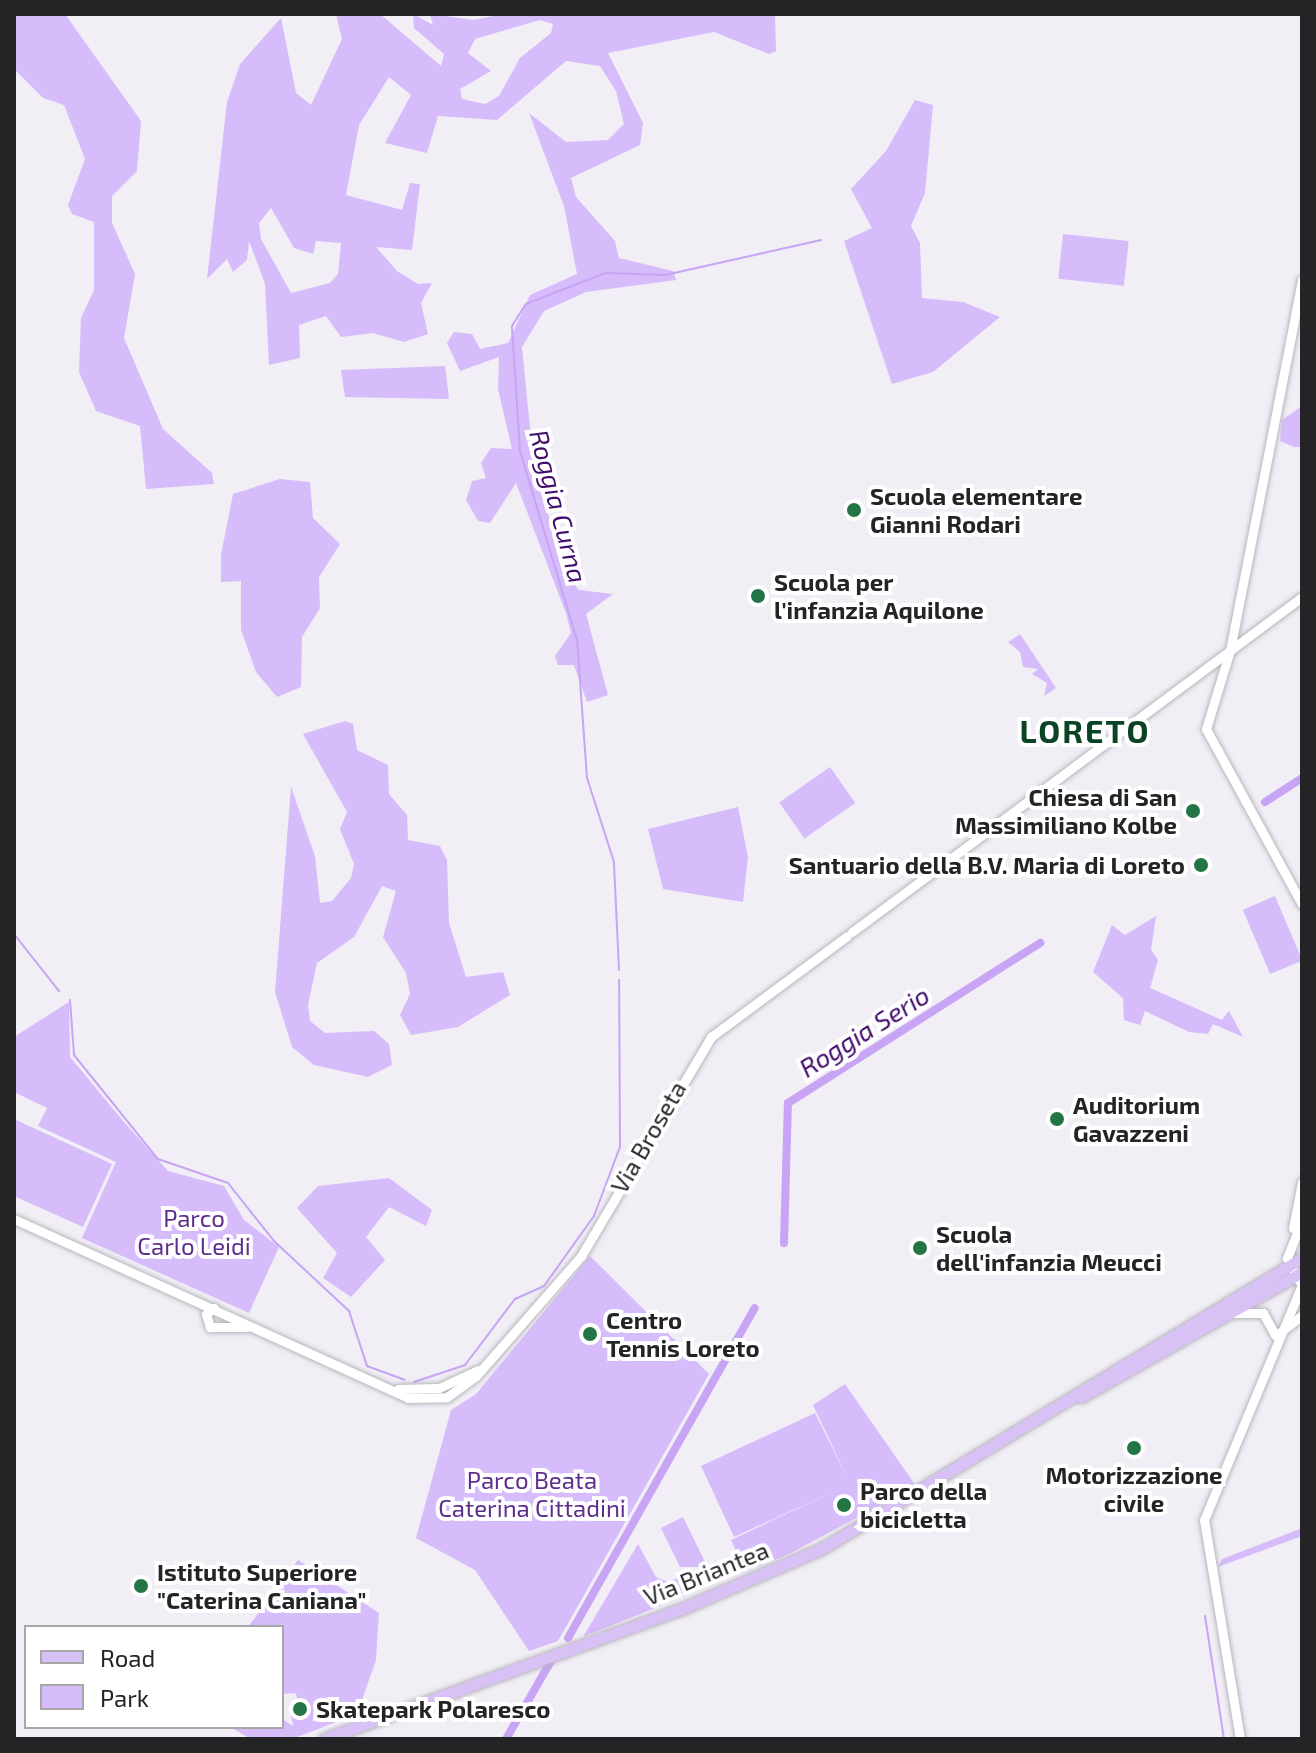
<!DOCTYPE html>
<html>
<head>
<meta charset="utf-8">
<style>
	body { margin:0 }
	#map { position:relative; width:1316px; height:1753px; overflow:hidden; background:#f1eef6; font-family:"Exo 2",sans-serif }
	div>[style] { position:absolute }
	.green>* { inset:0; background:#d6bcfa; transform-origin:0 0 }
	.stream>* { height:2px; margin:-1px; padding:0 1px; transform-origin:1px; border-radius:1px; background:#c7a4f4 }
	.canal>* { height:8px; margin:-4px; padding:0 4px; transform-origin:4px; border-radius:4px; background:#c7a4f4 }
	.roads { filter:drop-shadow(0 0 2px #b8b6bd) drop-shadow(0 0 2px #b8b6bd) }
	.minor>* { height:9px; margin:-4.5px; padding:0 4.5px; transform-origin:4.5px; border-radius:4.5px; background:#fff }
	.major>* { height:11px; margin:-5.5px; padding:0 5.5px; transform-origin:5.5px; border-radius:5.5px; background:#d8c1f5 }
	.dots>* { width:22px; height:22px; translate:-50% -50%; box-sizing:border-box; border:4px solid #fff; border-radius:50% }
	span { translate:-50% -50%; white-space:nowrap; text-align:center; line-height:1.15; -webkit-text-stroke:8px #fff; paint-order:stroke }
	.poi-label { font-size:24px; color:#242325; font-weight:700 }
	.left { translate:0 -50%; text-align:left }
	.right { translate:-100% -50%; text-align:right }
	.street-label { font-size:24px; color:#242325 }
	.park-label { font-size:24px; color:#5d2e8b }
	.water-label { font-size:26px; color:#420d6c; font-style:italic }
	.district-label { font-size:32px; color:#0a4424; font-weight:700; letter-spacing:2px }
	.frame { position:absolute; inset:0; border:16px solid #242325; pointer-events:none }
	.legend { position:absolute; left:24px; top:1625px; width:260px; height:104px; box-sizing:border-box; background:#fff; border:2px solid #a7a7a8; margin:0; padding:10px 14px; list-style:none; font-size:24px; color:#242325 }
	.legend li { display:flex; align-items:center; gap:16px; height:40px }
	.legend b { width:40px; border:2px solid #a7a7a8 }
</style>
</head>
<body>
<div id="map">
	<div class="green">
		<div style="clip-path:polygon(14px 14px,65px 14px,141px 121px,137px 171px,112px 196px,112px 223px,135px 274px,124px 338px,163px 429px,212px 473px,214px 484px,146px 489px,140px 426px,96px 411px,79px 372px,81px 318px,94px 290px,94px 222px,72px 214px,68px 205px,85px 159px,64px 105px,43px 98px,16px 71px)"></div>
		<div style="clip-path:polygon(evenodd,336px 14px,380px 14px,441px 66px,444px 54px,414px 28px,413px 14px,433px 25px,430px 14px,474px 20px,503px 14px,775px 14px,776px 51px,769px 54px,714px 32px,608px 53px,643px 123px,640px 145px,571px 178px,576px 197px,615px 241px,619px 258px,673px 271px,676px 280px,586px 292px,544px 311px,522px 347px,534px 469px,567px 576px,579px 590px,613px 594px,586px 614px,608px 695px,587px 702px,574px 665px,558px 665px,555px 656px,571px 633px,566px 613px,516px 483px,490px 523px,478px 521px,466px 500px,472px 481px,486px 478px,481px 463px,491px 448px,512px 449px,498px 389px,499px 357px,460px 371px,447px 343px,454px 332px,472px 334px,480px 349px,508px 343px,530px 295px,577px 274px,564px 206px,529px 113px,566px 142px,608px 140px,624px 124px,616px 91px,600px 66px,566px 61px,497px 120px,438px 116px,427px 153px,385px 143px,411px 95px,389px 77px,359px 125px,346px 195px,402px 210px,410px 183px,420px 184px,412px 250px,376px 247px,397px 271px,418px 284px,432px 283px,421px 303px,428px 334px,404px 342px,373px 333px,341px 337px,326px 316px,299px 325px,300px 358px,269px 365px,265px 284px,249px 241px,247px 260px,233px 272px,227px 259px,207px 279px,227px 102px,240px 64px,281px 18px,296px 93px,311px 105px,342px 39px,336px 14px,540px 20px,553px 24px,551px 33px,520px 58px,499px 96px,485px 104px,462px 99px,460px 89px,491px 71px,468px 53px,475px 39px,540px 20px,336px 14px,271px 208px,294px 248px,313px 254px,316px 241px,341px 243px,338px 274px,330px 283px,291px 293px,261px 239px,259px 223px,271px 208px)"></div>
		<div style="clip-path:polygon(915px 100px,933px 105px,925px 193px,911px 226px,920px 243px,922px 298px,963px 302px,1000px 317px,933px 372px,892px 384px,844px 241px,872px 228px,851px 189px,886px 151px)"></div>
		<div style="left:1063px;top:234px;width:66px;height:45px;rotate:6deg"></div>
		<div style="clip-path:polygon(445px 366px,449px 399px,345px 397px,341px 370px)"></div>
		<div style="clip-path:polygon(1302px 406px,1302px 447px,1294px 447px,1280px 441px,1282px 420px)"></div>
		<div style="clip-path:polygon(280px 479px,310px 482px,313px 518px,340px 544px,319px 577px,320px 608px,302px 637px,301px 687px,277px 697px,256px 672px,241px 630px,241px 581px,221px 582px,221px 555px,233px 494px)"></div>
		<div style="clip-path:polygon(1020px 634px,1056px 688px,1044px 696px,1047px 683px,1032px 674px,1038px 669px,1023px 667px,1020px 652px,1008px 642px)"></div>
		<div style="clip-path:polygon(345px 721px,353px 724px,357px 750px,388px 765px,389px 794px,407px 815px,408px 840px,440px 846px,447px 860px,449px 923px,466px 977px,503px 972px,510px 995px,458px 1027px,411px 1035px,400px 1015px,410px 994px,406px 973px,383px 937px,396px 891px,382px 886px,354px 937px,317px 963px,308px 1005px,310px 1021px,325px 1033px,374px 1031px,389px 1044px,392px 1065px,368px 1077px,314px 1065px,292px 1047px,275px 992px,291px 787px,315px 856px,320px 903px,332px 901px,351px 878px,354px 864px,340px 829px,347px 812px,303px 734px)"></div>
		<div style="left:830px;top:767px;width:44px;height:62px;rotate:55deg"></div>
		<div style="clip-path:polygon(738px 807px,748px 857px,743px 902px,663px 889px,648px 829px)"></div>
		<div style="left:1275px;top:896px;width:70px;height:35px;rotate:67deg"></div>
		<div style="clip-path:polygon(1156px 916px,1151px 950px,1158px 960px,1150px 988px,1222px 1020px,1229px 1011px,1243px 1037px,1213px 1024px,1208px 1034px,1189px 1032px,1145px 1011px,1140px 1025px,1124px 1020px,1123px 998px,1093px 972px,1112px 925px,1125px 935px)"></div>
		<div style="clip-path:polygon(69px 1002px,70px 1057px,124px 1122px,168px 1171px,224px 1186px,244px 1220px,279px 1247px,249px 1313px,82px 1238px,116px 1162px,38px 1126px,47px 1108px,14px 1092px,14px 1037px)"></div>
		<div style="clip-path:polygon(14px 1119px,112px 1164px,83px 1227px,14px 1196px)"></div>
		<div style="clip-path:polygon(389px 1178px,432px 1210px,426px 1226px,389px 1207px,366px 1237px,385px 1260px,351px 1297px,323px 1278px,337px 1253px,297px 1208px,318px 1186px)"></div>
		<div style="clip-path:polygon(590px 1256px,709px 1374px,558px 1641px,529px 1651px,475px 1570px,416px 1538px,451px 1410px,476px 1394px)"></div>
		<div style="clip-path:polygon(845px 1384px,916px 1486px,789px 1554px,583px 1637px,638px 1544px,656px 1577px,668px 1582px,737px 1553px,731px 1540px,841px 1488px,734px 1537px,701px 1466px,815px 1413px,850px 1483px,813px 1405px)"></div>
		<div style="clip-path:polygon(683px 1517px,706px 1564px,698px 1567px,680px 1567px,661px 1528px)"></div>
		<div style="clip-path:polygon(1302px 1528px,1302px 1536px,1218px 1567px,1222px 1559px)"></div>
		<div style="clip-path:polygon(298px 1560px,379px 1613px,376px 1660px,357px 1714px,292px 1739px,251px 1739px,230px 1727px,282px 1727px,284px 1720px,293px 1726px,288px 1699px,291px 1713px,299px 1710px,296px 1693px,282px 1694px,282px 1627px,248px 1627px)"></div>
	</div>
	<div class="stream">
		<div style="left:14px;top:934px;width:73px;rotate:51.7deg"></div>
		<div style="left:619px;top:970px;width:108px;rotate:-92.7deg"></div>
		<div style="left:614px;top:862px;width:88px;rotate:-107.8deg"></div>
		<div style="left:587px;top:778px;width:138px;rotate:-94.1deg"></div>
		<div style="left:577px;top:640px;width:197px;rotate:-106.8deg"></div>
		<div style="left:520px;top:451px;width:125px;rotate:-93.7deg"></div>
		<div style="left:512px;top:326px;width:26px;rotate:-58deg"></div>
		<div style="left:526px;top:304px;width:85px;rotate:-21.4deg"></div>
		<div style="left:605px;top:273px;width:60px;rotate:1.9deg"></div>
		<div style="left:665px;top:275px;width:160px;rotate:-12.6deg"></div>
		<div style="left:70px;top:1000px;width:55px;rotate:85.8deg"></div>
		<div style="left:74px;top:1055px;width:134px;rotate:51.1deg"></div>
		<div style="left:158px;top:1159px;width:74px;rotate:18.9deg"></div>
		<div style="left:228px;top:1183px;width:74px;rotate:51.6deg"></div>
		<div style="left:274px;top:1241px;width:103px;rotate:43deg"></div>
		<div style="left:349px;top:1311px;width:58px;rotate:71.9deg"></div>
		<div style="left:367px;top:1366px;width:40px;rotate:20.2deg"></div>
		<div style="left:414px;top:1382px;width:54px;rotate:-18.4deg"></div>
		<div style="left:465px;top:1365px;width:83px;rotate:-52.9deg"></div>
		<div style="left:515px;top:1299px;width:32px;rotate:-24deg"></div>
		<div style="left:544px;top:1286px;width:86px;rotate:-54.5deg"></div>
		<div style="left:594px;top:1216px;width:74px;rotate:-69.4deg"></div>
		<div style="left:620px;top:1147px;width:167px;rotate:-90.3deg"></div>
		<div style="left:1205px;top:1616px;width:124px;rotate:81.2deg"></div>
	</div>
	<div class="canal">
		<div style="left:1265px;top:802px;width:44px;rotate:-33deg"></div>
		<div style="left:784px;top:1243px;width:140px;rotate:-88.4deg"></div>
		<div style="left:788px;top:1103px;width:299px;rotate:-32.4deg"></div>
		<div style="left:568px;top:1638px;width:379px;rotate:-60.5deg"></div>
		<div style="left:506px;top:1739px;width:90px;rotate:-60deg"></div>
	</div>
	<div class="roads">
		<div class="minor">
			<div style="left:1302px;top:280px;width:377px;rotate:101deg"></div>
			<div style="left:1230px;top:650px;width:83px;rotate:106.9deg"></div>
			<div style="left:1206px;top:729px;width:200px;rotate:61.3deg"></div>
			<div style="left:852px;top:932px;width:561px;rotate:-36.67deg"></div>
			<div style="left:14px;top:1219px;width:433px;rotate:24.4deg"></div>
			<div style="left:408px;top:1398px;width:39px;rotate:-1deg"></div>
			<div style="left:447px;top:1397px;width:36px;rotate:-36deg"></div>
			<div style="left:476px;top:1376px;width:159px;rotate:-48.8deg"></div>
			<div style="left:581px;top:1256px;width:255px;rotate:-59.3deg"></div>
			<div style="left:711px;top:1037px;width:169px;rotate:-36.6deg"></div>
			<div style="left:1293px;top:1228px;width:47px;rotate:-78.9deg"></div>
			<div style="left:1299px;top:1281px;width:26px;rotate:-118deg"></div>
			<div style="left:1287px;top:1258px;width:41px;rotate:-68.5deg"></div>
			<div style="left:214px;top:1308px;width:10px;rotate:143deg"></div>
			<div style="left:206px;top:1314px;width:14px;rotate:73deg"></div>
			<div style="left:210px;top:1327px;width:37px"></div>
			<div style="left:1235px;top:1313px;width:28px"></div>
			<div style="left:1263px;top:1313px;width:26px;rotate:61deg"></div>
			<div style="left:1278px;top:1334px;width:31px;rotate:-38deg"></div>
			<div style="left:398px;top:1389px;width:41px;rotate:-1.4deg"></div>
			<div style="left:439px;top:1388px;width:43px;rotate:-24.8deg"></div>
			<div style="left:1240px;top:1739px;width:222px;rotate:-99.3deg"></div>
			<div style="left:1204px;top:1520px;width:255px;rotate:-67.4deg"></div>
		</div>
		<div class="major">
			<div style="left:1081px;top:1397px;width:254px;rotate:-29.5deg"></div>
			<div style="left:324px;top:1739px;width:385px;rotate:-20deg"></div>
			<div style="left:686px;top:1607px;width:149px;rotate:-23.3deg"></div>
			<div style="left:823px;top:1548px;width:560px;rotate:-31.19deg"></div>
		</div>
	</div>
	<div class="dots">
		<div style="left:854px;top:510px;background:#247545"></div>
		<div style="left:758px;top:596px;background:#247545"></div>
		<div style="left:1193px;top:811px;background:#247545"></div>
		<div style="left:1201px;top:865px;background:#247545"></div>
		<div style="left:1057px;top:1119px;background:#247545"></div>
		<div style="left:920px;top:1248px;background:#247545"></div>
		<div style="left:590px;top:1334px;background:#247545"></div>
		<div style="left:1134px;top:1448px;background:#247545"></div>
		<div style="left:844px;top:1505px;background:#247545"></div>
		<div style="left:141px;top:1586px;background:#247545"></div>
		<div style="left:300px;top:1709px;background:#247545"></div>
	</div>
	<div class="poi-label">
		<span class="left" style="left:870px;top:510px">Scuola elementare<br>Gianni Rodari</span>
		<span class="left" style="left:774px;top:596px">Scuola per<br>l'infanzia Aquilone</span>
		<span class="right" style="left:1177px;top:811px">Chiesa di San<br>Massimiliano Kolbe</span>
		<span class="right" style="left:1185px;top:865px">Santuario della B.V. Maria di Loreto</span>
		<span class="left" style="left:1073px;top:1119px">Auditorium<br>Gavazzeni</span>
		<span class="left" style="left:936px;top:1248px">Scuola<br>dell'infanzia Meucci</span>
		<span class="left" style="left:606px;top:1334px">Centro<br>Tennis Loreto</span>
		<span style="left:1134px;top:1489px">Motorizzazione<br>civile</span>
		<span class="left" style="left:860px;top:1505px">Parco della<br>bicicletta</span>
		<span class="left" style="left:157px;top:1586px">Istituto Superiore<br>"Caterina Caniana"</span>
		<span class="left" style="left:316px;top:1709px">Skatepark Polaresco</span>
	</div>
	<div class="street-label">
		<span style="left:648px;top:1137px;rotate:-60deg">Via Broseta</span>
		<span style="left:706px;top:1573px;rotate:-22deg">Via Briantea</span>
	</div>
	<div class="park-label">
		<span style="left:194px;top:1232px">Parco<br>Carlo Leidi</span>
		<span style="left:532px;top:1494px">Parco Beata<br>Caterina Cittadini</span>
	</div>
	<div class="water-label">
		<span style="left:559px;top:506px;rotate:75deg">Roggia Curna</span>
		<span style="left:864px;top:1031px;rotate:-32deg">Roggia Serio</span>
	</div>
	<div class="district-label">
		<span style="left:1085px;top:730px">LORETO</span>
	</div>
	<div class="frame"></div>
	<ul class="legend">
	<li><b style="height:10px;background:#d8c1f5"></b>Road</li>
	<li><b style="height:22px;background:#d6bcfa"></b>Park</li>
	</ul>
</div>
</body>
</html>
